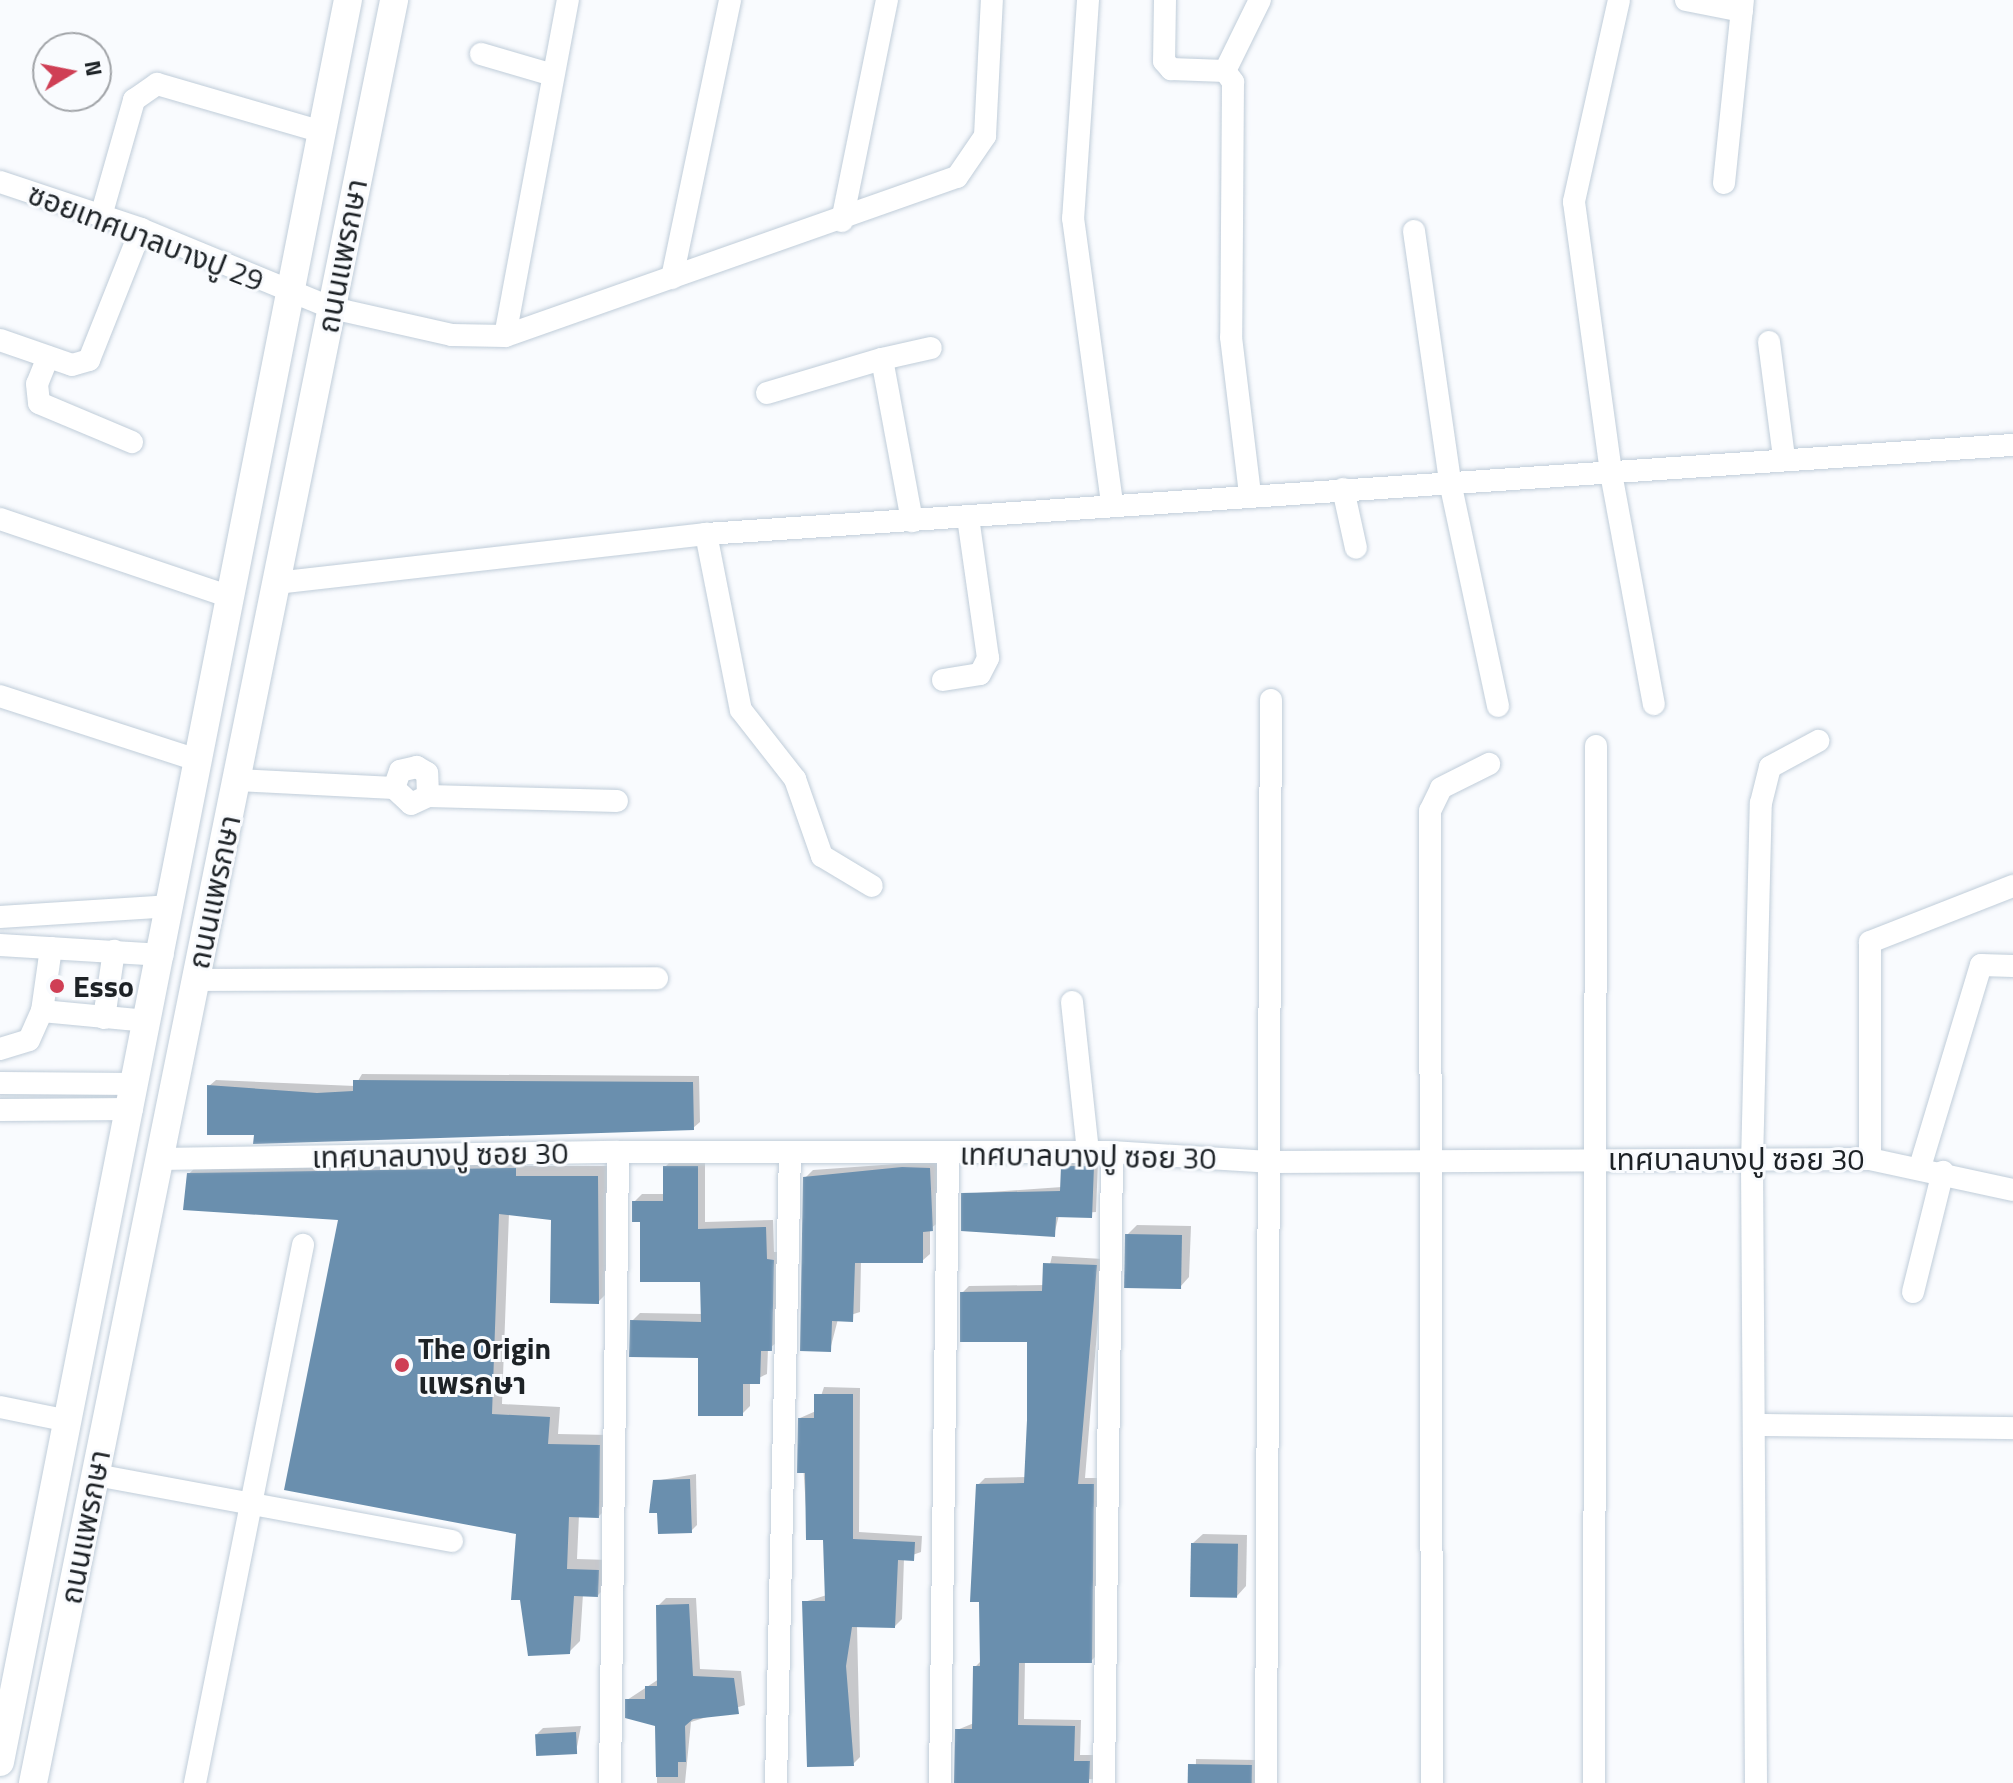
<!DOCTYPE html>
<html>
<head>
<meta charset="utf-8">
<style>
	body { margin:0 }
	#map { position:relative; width:2013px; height:1783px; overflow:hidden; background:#f9fbfe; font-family:"Titillium Web","Noto Sans Thai",sans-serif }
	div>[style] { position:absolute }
	.shadow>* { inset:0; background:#0003; transform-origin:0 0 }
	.building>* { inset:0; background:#6a8fae; transform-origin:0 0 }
	.roads { filter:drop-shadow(0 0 2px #c0cdd9) drop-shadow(0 0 2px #c0cdd9) }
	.minor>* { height:22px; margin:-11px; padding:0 11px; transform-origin:11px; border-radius:11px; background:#fff }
	.major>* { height:28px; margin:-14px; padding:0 14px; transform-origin:14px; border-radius:14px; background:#fff }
	.dots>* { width:22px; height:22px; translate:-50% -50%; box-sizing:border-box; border:4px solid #f9fbfe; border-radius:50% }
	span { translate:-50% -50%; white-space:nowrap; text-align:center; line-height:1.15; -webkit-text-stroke:6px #f9fbfe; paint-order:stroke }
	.street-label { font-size:30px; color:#1d2226 }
	.poi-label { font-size:30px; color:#1d2226; font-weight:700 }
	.left { translate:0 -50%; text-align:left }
	.north { position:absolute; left:32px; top:32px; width:80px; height:80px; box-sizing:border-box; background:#f9fbfe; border:2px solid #a1a4a8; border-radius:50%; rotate:80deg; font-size:22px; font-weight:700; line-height:32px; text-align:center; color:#1d2226 }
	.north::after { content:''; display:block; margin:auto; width:28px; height:36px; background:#cf3f55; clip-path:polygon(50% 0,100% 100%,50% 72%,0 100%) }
</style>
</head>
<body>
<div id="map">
	<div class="shadow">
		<div style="clip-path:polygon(362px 1074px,699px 1076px,700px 1122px,693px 1128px,256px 1133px,209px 1086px,216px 1080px,355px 1086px)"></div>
		<div style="clip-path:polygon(526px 1157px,526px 1166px,609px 1166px,609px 1291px,598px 1302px,553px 1219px,509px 1213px,502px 1404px,560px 1407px,558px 1434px,610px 1435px,610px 1505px,599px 1516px,579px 1515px,577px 1559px,609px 1560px,609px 1584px,598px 1595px,583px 1594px,580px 1641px,569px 1652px,518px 1532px,340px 1219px,189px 1174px,200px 1162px)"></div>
		<div style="clip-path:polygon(673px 1159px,705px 1159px,705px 1222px,773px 1220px,774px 1252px,781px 1252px,779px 1341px,768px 1349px,767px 1374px,750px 1382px,750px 1406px,742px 1414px,700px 1356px,632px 1321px,640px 1313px,703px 1314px,702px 1280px,642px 1220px,634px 1202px,642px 1194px,665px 1194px,665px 1167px)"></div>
		<div style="clip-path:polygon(937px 1161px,940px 1221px,930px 1229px,930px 1254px,922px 1261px,861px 1261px,860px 1312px,838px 1319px,830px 1350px,805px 1178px,813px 1170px)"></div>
		<div style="clip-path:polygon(1067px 1162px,1098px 1162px,1096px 1212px,1059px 1215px,1054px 1235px,963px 1194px,1062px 1187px)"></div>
		<div style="clip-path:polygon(1137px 1225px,1191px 1226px,1189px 1277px,1180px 1287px,1127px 1235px)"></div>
		<div style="clip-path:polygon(1052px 1256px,1103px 1259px,1085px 1478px,1100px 1478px,1098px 1654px,1091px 1661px,1025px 1661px,1024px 1719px,1081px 1720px,1080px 1755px,1096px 1755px,1096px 1779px,956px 1783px,957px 1730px,974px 1723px,975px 1667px,982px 1660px,978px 1485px,985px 1478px,1027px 1477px,1029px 1340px,962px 1293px,969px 1286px,1045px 1285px)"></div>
		<div style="clip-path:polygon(824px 1387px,860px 1388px,859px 1532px,922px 1536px,921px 1552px,904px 1558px,902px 1619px,895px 1626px,857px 1625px,860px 1757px,853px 1764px,804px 1602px,827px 1595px,825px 1538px,808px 1538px,800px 1418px,816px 1411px)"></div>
		<div style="clip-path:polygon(696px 1474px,697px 1525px,691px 1531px,655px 1481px)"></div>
		<div style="clip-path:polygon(1203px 1534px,1247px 1535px,1246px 1586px,1237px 1596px,1193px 1543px)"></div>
		<div style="clip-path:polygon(666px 1598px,696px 1598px,700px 1669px,741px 1671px,745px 1705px,691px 1722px,685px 1783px,657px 1783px,657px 1724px,627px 1700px,659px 1679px,658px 1606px)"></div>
		<div style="clip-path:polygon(581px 1726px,576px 1752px,537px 1734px,543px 1728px)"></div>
		<div style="left:1196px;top:1759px;width:61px;height:25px;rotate:1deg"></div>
	</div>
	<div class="building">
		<div style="clip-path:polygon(353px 1080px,693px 1082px,694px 1130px,253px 1144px,254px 1135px,207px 1135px,207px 1085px,317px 1093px,353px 1091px)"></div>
		<div style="clip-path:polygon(663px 1166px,698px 1166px,698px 1229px,766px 1227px,767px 1259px,774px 1260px,772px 1351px,761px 1351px,760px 1384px,743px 1384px,743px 1416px,698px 1416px,698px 1358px,629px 1357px,630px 1320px,701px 1322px,700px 1282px,640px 1282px,640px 1222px,632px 1222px,632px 1201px,663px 1201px)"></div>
		<div style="clip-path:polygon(1061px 1166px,1094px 1166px,1092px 1218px,1056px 1217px,1055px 1237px,961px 1231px,961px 1193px,1060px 1191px)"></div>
		<div style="clip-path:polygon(902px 1167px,930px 1168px,933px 1231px,923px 1232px,923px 1263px,855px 1263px,853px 1322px,832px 1321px,831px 1352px,800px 1351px,803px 1177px)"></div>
		<div style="clip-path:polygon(516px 1168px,516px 1176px,598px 1176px,599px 1304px,550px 1303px,551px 1220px,499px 1214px,492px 1414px,550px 1417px,548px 1444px,600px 1445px,599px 1518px,569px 1517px,567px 1569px,599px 1570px,598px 1597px,574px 1596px,570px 1654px,528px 1656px,520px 1600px,511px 1600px,516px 1534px,284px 1490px,338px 1220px,183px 1210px,187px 1173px)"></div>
		<div style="left:1125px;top:1234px;width:57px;height:54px;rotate:1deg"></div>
		<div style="clip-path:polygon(1043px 1263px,1097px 1265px,1078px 1484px,1094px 1484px,1092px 1663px,1019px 1663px,1018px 1725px,1075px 1726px,1074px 1761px,1090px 1761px,1089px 1783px,954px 1783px,955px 1729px,972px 1729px,973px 1666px,980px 1666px,979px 1602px,970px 1602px,976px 1484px,1024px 1483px,1027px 1420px,1027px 1342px,960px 1342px,960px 1292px,1042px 1291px)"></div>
		<div style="clip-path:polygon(814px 1394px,853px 1394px,853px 1539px,915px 1542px,914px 1561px,898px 1560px,895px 1628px,852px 1627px,846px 1666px,854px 1766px,807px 1767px,802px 1601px,825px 1601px,823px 1540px,806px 1540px,805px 1473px,797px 1473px,798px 1418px,814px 1418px)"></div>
		<div style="clip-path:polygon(690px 1479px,692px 1533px,658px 1534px,657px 1513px,649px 1513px,653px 1480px)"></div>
		<div style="left:1191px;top:1543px;width:47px;height:54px;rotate:1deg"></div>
		<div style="clip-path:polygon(689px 1604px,693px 1676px,734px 1678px,739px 1714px,693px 1719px,685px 1726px,686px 1762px,678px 1762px,678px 1777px,656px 1777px,655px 1726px,625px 1718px,625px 1699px,645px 1699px,645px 1686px,657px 1686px,656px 1605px)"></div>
		<div style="left:576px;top:1732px;width:22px;height:41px;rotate:87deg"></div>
		<div style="left:1188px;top:1764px;width:64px;height:19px;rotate:1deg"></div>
	</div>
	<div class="roads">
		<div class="minor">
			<div style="left:1088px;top:0;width:219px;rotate:93.9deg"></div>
			<div style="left:1073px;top:218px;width:289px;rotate:82.2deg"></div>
			<div style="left:1165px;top:0;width:61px;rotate:90.9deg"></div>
			<div style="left:1164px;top:61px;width:11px;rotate:49deg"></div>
			<div style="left:1171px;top:69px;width:54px;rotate:2.1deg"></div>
			<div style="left:1225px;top:71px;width:14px;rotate:54deg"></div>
			<div style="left:1233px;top:82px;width:255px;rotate:90.4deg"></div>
			<div style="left:1231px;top:337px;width:159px;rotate:83.1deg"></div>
			<div style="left:1619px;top:0;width:207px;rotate:102.6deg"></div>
			<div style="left:1574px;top:202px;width:274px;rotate:82.2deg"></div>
			<div style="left:1611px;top:473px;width:235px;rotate:79.5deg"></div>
			<div style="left:1686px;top:0;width:57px;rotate:11.1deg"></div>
			<div style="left:481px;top:54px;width:75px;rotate:16.3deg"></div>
			<div style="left:1225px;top:71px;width:79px;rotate:-63.8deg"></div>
			<div style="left:0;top:182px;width:149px;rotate:18.4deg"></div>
			<div style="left:141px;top:229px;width:207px;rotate:22.5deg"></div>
			<div style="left:332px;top:308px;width:123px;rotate:12.7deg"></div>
			<div style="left:452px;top:335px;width:53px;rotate:1.1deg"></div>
			<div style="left:505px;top:336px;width:479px;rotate:-19.4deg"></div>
			<div style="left:957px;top:177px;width:50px;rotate:-55.7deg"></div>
			<div style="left:985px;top:136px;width:136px;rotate:-87.1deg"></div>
			<div style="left:1724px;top:183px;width:184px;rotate:-84.1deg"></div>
			<div style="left:101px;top:216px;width:121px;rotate:-74.1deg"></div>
			<div style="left:134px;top:100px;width:28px;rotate:-35deg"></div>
			<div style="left:157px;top:84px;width:172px;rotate:16.2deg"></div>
			<div style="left:842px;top:221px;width:226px;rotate:-78.5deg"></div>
			<div style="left:1414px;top:231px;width:254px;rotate:81.8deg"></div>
			<div style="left:1450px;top:482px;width:229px;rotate:77.9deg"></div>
			<div style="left:672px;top:278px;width:284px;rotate:-78.2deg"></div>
			<div style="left:505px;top:336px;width:342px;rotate:-79.4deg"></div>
			<div style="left:0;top:340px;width:76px;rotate:19.1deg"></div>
			<div style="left:72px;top:365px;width:18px;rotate:-16deg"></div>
			<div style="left:89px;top:360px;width:141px;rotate:-68.3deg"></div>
			<div style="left:1769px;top:342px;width:117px;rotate:82.6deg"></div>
			<div style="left:48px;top:357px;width:29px;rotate:112deg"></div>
			<div style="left:37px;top:384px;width:19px;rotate:84deg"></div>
			<div style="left:39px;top:403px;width:101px;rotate:22.8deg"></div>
			<div style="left:882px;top:359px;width:50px;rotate:-12.7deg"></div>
			<div style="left:767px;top:393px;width:120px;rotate:-16.5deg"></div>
			<div style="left:882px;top:359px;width:165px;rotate:79.5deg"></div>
			<div style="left:1343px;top:489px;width:60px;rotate:77.6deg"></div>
			<div style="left:0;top:519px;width:244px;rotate:18.7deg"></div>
			<div style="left:706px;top:534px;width:179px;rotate:78.8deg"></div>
			<div style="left:741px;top:710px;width:88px;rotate:52deg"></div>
			<div style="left:795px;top:779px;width:82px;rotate:70.7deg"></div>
			<div style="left:822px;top:856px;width:58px;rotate:31deg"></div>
			<div style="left:276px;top:583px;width:433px;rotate:-6.5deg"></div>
			<div style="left:706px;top:534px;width:1310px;rotate:-3.9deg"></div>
			<div style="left:943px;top:680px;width:37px;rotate:-9deg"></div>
			<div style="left:980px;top:674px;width:18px;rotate:-63deg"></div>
			<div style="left:988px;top:658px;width:142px;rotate:-98.1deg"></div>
			<div style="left:0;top:696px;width:210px;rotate:18deg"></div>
			<div style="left:237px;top:780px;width:157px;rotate:2.9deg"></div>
			<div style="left:428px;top:796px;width:23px;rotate:-92deg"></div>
			<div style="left:427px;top:773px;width:12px;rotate:-149deg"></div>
			<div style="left:417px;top:767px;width:17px;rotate:167deg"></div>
			<div style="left:400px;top:771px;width:18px;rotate:109deg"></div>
			<div style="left:394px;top:788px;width:23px;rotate:43deg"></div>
			<div style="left:411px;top:804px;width:19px;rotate:-25deg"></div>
			<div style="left:428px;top:796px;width:189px;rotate:1.5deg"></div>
			<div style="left:0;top:917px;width:172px;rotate:-3.7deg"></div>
			<div style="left:0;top:945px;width:163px;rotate:3.5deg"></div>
			<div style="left:51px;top:948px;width:64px;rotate:98.1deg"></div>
			<div style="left:42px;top:1011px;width:106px;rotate:5.4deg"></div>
			<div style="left:196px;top:980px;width:461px;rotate:-0.2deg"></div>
			<div style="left:1072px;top:1002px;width:151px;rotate:83.9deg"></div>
			<div style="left:104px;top:1018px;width:68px;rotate:-81.5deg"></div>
			<div style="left:0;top:1049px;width:30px;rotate:-17deg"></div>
			<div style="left:29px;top:1040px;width:32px;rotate:-66deg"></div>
			<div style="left:0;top:1083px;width:136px;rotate:0.4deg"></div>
			<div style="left:0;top:1110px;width:132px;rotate:-0.4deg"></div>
			<div style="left:160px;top:1159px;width:458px;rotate:-0.9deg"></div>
			<div style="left:618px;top:1152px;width:494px"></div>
			<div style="left:1112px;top:1152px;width:161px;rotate:3.6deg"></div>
			<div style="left:1273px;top:1162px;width:597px;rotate:-0.29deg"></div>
			<div style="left:1870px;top:1159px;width:146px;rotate:12.2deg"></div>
			<div style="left:1870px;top:1159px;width:217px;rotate:-90deg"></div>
			<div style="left:1870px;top:942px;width:154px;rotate:-21.4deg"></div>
			<div style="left:1920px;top:1167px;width:211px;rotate:-73.2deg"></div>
			<div style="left:1981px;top:965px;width:32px;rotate:2deg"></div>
			<div style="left:1913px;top:1292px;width:124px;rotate:-76deg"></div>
			<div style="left:0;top:1407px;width:69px;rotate:11.6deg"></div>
			<div style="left:1755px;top:1425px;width:258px;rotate:0.7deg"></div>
			<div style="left:96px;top:1475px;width:362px;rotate:10.5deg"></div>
			<div style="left:195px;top:1783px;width:549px;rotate:-78.65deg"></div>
			<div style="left:610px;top:1783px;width:631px;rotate:-89.27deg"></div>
			<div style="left:776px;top:1783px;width:631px;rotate:-88.73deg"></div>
			<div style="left:940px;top:1783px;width:630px;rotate:-89.27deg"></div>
			<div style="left:1104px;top:1783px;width:631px;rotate:-89.27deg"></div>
			<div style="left:1266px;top:1783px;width:1083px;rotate:-89.74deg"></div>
			<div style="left:1432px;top:1783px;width:972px;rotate:-90.12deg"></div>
			<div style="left:1430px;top:811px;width:25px;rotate:-64deg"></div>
			<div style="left:1441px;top:788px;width:54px;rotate:-26.6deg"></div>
			<div style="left:1594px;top:1783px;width:1037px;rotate:-89.89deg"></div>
			<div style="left:1756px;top:1783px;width:620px;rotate:-90.37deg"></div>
			<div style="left:1752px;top:1163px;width:360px;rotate:-88.6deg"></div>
			<div style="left:1761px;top:803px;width:37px;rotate:-76deg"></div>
			<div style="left:1770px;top:767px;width:55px;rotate:-28.4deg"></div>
		</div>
		<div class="major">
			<div style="left:0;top:1762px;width:1796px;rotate:-78.83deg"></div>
			<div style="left:33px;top:1783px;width:1819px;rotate:-78.55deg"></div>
		</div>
	</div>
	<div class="dots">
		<div style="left:57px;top:986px;background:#cf3f55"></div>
		<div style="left:402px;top:1365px;background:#cf3f55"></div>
	</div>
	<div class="street-label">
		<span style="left:146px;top:237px;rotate:21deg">ซอยเทศบาลบางปู 29</span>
		<span style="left:342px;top:256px;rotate:-79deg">ถนนแพรกษา</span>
		<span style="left:214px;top:892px;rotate:-78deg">ถนนแพรกษา</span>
		<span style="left:440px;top:1155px;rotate:-1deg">เทศบาลบางปู ซอย 30</span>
		<span style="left:1088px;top:1156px;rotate:1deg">เทศบาลบางปู ซอย 30</span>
		<span style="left:1736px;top:1159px">เทศบาลบางปู ซอย 30</span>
		<span style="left:85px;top:1527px;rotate:-79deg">ถนนแพรกษา</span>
	</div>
	<div class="poi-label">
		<span class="left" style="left:73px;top:986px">Esso</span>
		<span class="left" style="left:418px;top:1365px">The Origin<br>แพรกษา</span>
	</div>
	<div class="north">N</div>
</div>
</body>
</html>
